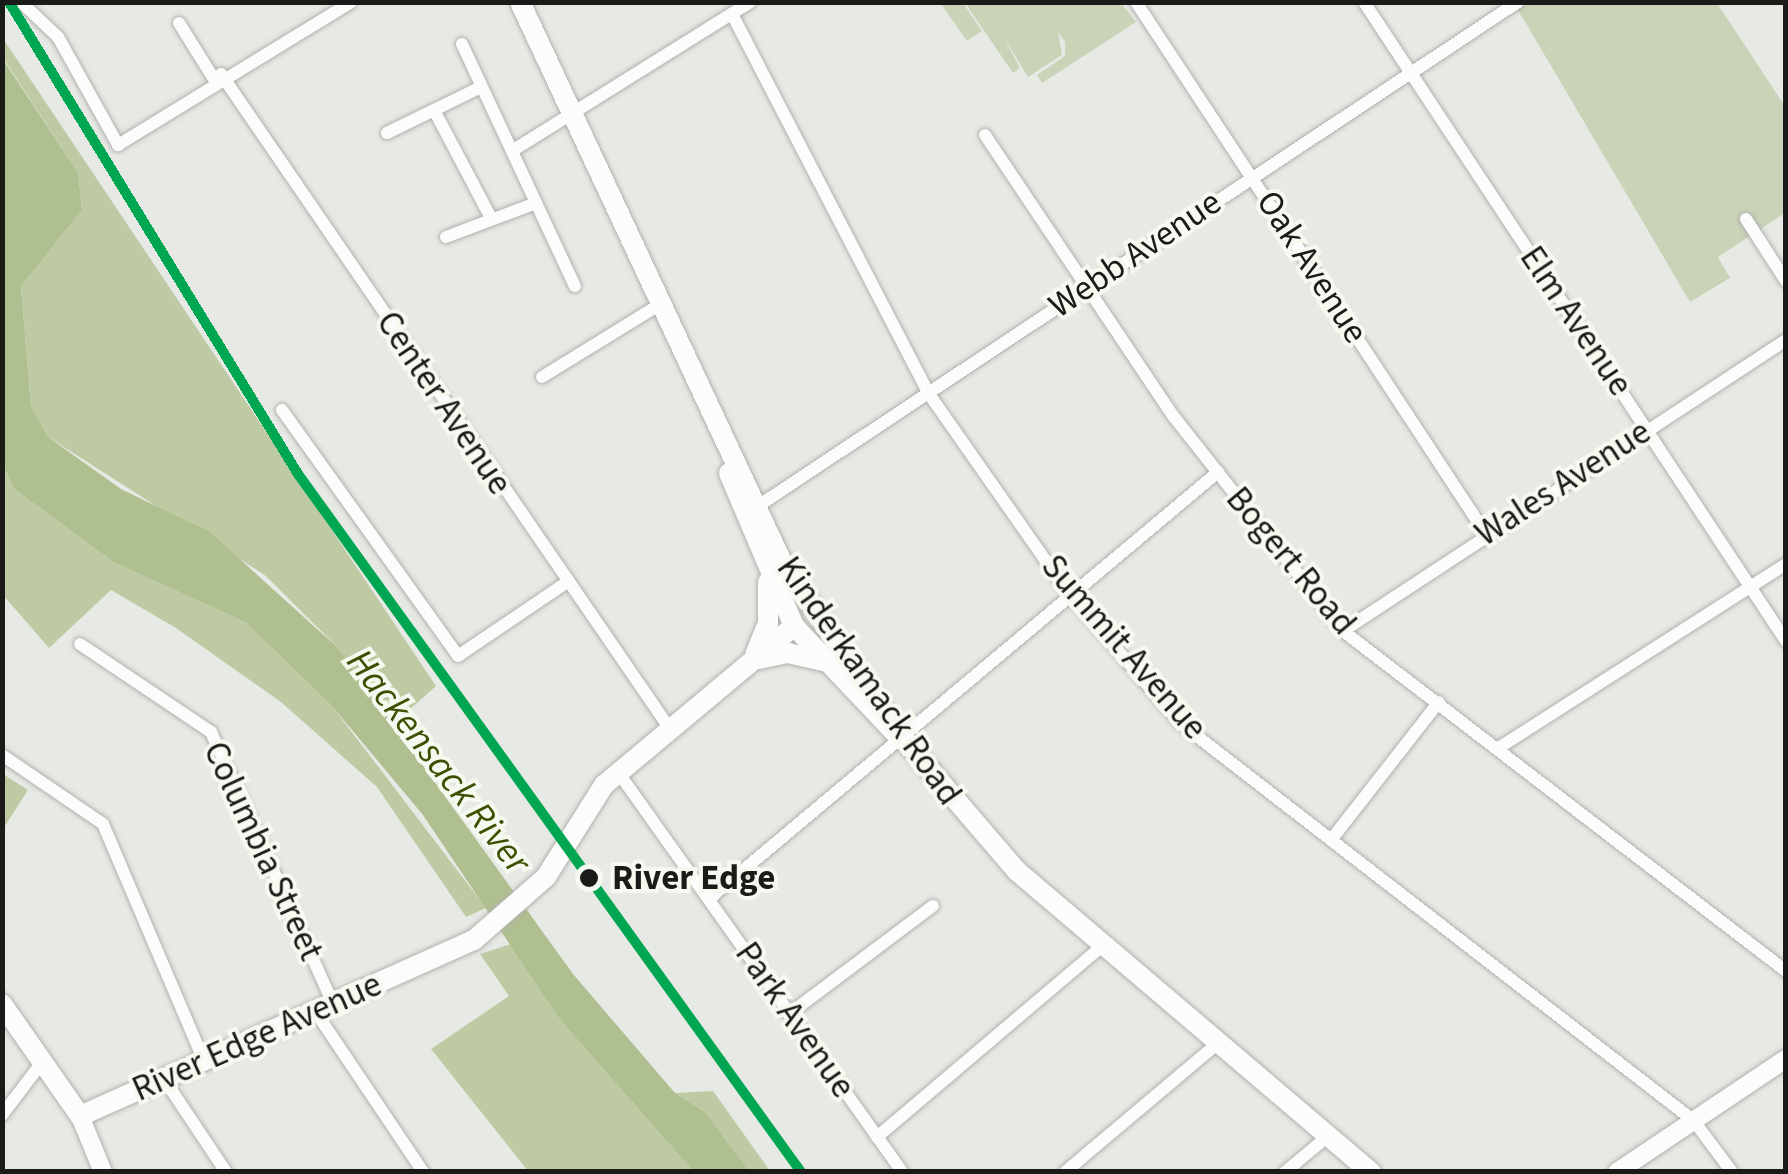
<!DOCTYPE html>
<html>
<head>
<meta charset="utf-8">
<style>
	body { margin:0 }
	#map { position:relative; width:1788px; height:1174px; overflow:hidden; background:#e7eae4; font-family:"Source Sans 3",sans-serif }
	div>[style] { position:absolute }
	.green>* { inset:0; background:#cad3b7 }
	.forest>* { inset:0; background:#becaa4 }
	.water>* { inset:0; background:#b0bf90 }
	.roads { filter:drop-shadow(0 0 2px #b0b2ae) drop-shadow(0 0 2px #b0b2ae) }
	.street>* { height:12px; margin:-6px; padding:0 6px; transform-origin:6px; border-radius:6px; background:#fbfcfb }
	.secondary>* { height:18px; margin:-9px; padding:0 9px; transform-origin:9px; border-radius:9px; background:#fbfcfb }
	.primary>* { height:20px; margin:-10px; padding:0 10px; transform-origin:10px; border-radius:10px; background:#fbfcfb }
	.rail-1>* { height:10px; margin:-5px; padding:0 5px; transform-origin:5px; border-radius:5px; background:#00a651 }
	.dots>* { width:28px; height:28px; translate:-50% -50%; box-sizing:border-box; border:5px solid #f5f9ef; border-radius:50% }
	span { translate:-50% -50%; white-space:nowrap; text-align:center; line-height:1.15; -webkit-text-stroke:8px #f5f9ef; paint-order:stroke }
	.street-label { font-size:35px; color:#1a1b18 }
	.stop-label { font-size:35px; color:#1a1b18; font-weight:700 }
	.left { translate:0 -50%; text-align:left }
	.water-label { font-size:38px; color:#3e4f02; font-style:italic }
	.frame { position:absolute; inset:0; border:5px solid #1a1b18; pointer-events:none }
</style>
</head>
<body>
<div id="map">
	<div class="green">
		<div style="clip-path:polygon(963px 3px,982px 31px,967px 41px,941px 4px)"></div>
		<div style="clip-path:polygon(965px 3px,1121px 3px,1136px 22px,1042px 83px,1037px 75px,1065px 56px,1065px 42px,1058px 32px,1062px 55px,1028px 77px,1004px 37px,1020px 68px,1013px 73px)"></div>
		<div style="clip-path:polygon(1514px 3px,1717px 3px,1786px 108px,1785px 213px,1718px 257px,1730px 278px,1690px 302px)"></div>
	</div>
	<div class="forest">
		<div style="clip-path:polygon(2px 37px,436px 686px,391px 726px,338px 648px,266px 576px,48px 437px,31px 406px,21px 285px,82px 208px,78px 173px,3px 58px)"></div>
		<div style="clip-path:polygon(2px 463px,14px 489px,115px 563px,245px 622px,332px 706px,486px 908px,466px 917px,377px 787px,281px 702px,176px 628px,111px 590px,49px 648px,3px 595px)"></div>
		<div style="clip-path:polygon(3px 774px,28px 790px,3px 829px)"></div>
		<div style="clip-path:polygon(511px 944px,561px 1021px,693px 1171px,528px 1171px,431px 1049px,509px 996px,480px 954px)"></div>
		<div style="clip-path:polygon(713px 1091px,770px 1171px,749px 1171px,705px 1112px,675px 1093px)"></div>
	</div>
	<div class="water">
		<div style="clip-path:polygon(2px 58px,78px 173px,82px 209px,21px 286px,31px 406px,48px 437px,121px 489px,210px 532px,338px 648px,573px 974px,675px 1093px,705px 1112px,749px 1171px,693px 1171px,561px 1021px,423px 815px,332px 706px,245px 622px,115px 563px,14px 489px,2px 463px)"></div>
	</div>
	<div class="roads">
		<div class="street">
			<div style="left:21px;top:2px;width:51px;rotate:43.4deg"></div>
			<div style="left:58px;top:37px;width:124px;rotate:60.9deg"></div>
			<div style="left:118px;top:145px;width:273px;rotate:-31.5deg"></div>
			<div style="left:1136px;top:2px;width:637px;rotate:56.66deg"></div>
			<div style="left:1364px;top:2px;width:766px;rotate:56.56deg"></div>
			<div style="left:732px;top:14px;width:428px;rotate:62.6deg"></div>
			<div style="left:929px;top:394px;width:246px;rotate:55deg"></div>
			<div style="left:1070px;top:595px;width:169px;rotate:49.3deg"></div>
			<div style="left:1180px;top:723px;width:650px;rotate:37.75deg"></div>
			<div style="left:1694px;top:1121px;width:64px;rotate:53.3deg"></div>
			<div style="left:179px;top:23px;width:66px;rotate:58deg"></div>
			<div style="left:462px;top:44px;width:267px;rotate:65deg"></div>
			<div style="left:221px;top:74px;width:794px;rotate:55.57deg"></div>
			<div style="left:434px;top:110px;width:122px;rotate:62.2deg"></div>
			<div style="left:387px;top:133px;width:105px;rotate:-26.1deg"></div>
			<div style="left:985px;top:135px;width:339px;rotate:56.2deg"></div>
			<div style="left:1174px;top:417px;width:273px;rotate:51.7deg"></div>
			<div style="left:1343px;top:631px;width:558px;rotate:37.51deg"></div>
			<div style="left:512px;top:151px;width:281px;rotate:-32deg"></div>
			<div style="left:1746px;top:219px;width:74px;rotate:57.2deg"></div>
			<div style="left:446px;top:237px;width:96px;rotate:-20.7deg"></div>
			<div style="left:542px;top:377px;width:137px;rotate:-31.6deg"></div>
			<div style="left:282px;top:410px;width:302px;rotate:54.4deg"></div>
			<div style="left:458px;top:656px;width:130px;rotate:-34.1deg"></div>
			<div style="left:755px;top:508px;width:916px;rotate:-33.55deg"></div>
			<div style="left:1343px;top:631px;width:530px;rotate:-33.3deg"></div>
			<div style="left:80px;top:644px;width:158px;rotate:33.9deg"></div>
			<div style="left:211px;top:732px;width:297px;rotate:65.8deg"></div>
			<div style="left:1500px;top:747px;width:340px;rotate:-32.6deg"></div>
			<div style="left:2px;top:755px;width:122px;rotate:34.3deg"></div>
			<div style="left:103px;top:824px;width:258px;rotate:66.9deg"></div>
			<div style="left:618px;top:772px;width:491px;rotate:54.6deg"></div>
			<div style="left:1331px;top:840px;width:175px;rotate:-52deg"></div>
			<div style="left:710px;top:898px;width:663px;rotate:-39.98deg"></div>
			<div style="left:315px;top:1011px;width:194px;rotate:56.1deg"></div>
			<div style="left:789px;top:1014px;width:180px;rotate:-36.9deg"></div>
			<div style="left:164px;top:1079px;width:112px;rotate:56.3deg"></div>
			<div style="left:2px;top:1115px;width:68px;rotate:-52.8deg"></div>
			<div style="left:877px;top:1137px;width:297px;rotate:-40.3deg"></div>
			<div style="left:1065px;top:1172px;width:199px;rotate:-40.1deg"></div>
			<div style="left:1285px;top:1172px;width:56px;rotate:-39.9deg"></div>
		</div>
		<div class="secondary">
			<div style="left:80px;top:1116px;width:61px;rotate:67.7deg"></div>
			<div style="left:1617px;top:1172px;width:203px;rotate:-33.8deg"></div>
		</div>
		<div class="primary">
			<div style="left:520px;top:2px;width:618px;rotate:64.93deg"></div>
			<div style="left:782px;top:562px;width:212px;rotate:55.6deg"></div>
			<div style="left:902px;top:737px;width:177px;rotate:49.4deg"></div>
			<div style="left:1017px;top:871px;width:465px;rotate:40.4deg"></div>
			<div style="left:729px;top:473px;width:166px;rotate:67deg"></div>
			<div style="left:794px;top:626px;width:149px;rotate:46.6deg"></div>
			<div style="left:755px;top:655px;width:35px;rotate:-68deg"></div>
			<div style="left:768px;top:623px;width:41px;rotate:-90deg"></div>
			<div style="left:759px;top:659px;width:30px;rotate:-12deg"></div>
			<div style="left:788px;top:653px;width:35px;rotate:13deg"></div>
			<div style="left:2px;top:1004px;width:136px;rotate:55.1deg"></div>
			<div style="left:80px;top:1116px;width:432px;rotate:-24.1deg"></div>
			<div style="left:474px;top:940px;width:96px;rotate:-41.2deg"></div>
			<div style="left:546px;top:877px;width:109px;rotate:-57.8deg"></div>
			<div style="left:604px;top:785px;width:248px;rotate:-39.9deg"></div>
		</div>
	</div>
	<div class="rail-1">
		<div style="left:9px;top:2px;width:553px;rotate:58.52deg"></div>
		<div style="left:298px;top:474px;width:860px;rotate:54.22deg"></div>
	</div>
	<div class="dots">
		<div style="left:589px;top:878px;background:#1a1b18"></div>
	</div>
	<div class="street-label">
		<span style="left:1135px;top:254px;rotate:-34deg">Webb Avenue</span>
		<span style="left:1312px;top:267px;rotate:57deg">Oak Avenue</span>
		<span style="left:1576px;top:321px;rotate:56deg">Elm Avenue</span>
		<span style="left:444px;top:403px;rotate:56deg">Center Avenue</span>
		<span style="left:1563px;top:483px;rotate:-33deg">Wales Avenue</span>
		<span style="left:1291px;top:561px;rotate:50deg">Bogert Road</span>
		<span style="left:1124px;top:647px;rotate:49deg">Summit Avenue</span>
		<span style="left:869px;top:681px;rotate:55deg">Kinderkamack Road</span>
		<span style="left:263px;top:851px;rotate:65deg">Columbia Street</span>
		<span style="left:795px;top:1020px;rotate:55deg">Park Avenue</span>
		<span style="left:257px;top:1037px;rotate:-24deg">River Edge Avenue</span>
	</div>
	<div class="stop-label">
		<span class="left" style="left:612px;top:878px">River Edge</span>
	</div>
	<div class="water-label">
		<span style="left:438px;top:762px;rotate:52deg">Hackensack River</span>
	</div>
	<div class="frame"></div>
</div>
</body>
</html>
